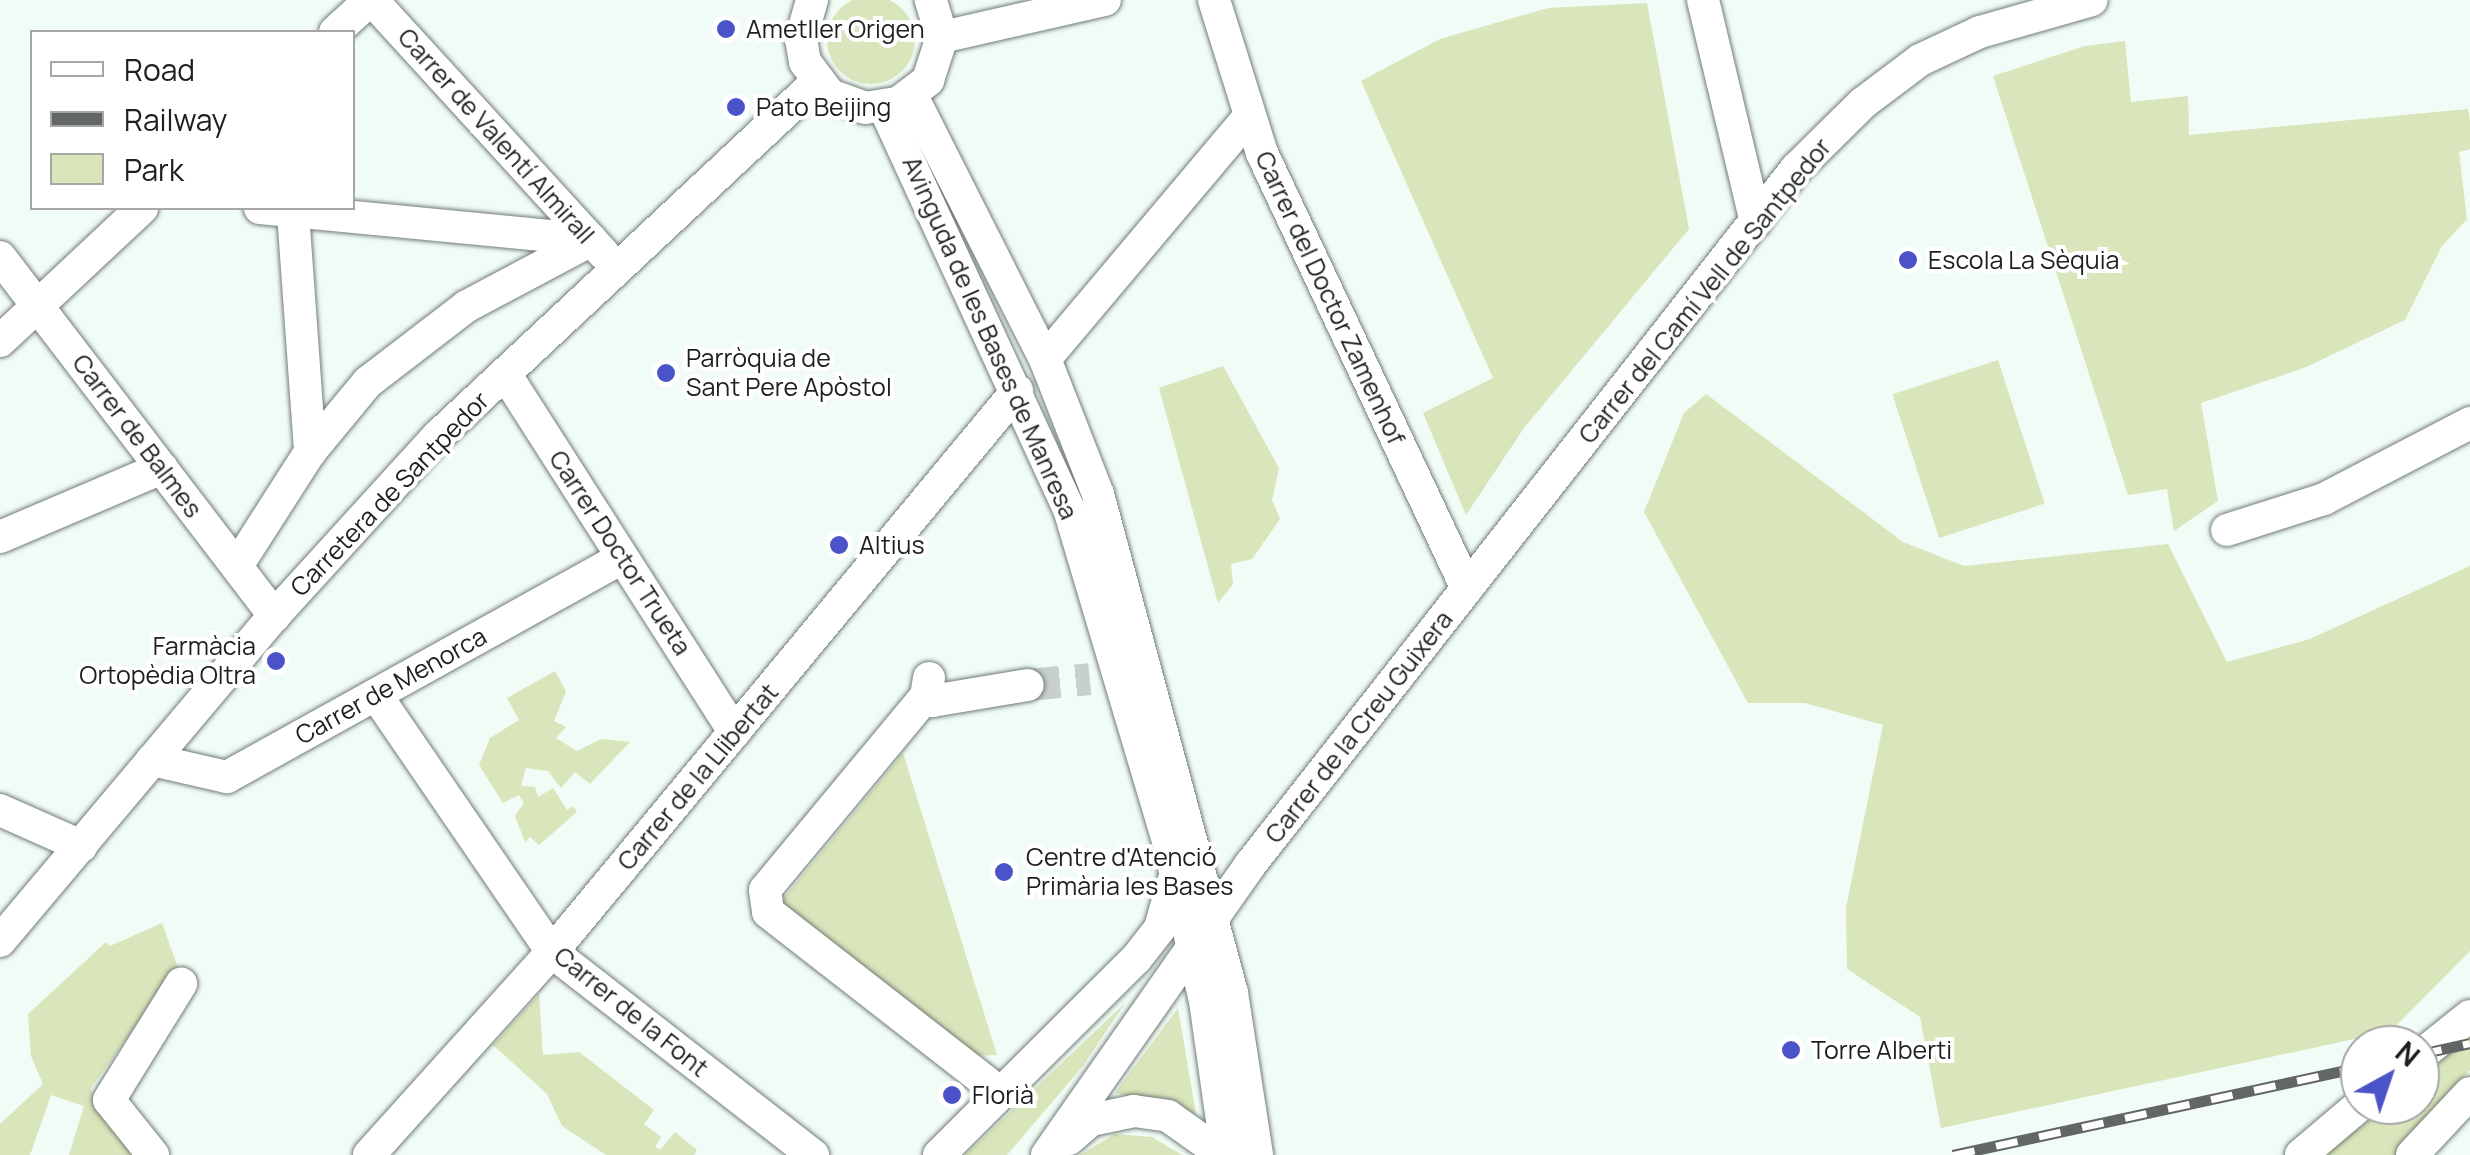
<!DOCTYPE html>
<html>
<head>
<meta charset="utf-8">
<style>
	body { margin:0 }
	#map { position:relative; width:2470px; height:1155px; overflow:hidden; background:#f1fcf6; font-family:Manrope,sans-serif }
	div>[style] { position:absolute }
	.green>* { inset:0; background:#d9e5ba; transform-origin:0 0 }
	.round { border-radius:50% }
	.minor-tunnel>* { height:32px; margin-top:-16px; transform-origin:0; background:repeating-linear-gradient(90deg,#c7d0cb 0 32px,transparent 0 48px) }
	.roads { filter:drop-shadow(0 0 2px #727c77) drop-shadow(0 0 2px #727c77) }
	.minor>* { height:32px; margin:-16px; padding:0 16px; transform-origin:16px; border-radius:16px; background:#fff }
	.rail>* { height:11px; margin-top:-5.5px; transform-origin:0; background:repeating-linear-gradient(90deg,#fff 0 22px,#626765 0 44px); box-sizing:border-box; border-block:2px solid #626765 }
	.dots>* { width:28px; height:28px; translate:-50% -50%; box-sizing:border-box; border:5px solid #fff; border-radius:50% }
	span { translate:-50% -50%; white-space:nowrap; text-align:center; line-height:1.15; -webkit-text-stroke:8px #fff; paint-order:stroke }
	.poi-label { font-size:25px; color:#1d201f }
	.left { translate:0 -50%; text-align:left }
	.right { translate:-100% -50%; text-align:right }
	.street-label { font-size:25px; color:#1d201f }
	.legend { position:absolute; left:30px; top:30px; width:325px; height:180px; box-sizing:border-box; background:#fff; border:2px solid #a5a6a5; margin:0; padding:12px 18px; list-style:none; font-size:30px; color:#1d201f }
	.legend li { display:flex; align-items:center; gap:20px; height:50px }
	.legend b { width:50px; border:2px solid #a5a6a5 }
	.north { position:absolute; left:2340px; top:1025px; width:100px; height:100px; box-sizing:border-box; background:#fff; border:2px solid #a5a6a5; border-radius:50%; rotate:40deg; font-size:28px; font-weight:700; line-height:40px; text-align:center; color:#1d201f }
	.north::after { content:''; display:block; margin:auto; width:35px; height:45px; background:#4a53c8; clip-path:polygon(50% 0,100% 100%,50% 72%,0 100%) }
</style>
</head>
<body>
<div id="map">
	<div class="green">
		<div class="round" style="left:827px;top:-4px;width:88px;height:88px"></div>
		<div style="clip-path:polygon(1647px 3px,1689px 229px,1524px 428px,1466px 515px,1423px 413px,1493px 378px,1361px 81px,1440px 39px,1548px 8px)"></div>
		<div style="clip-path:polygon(2125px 41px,2131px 102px,2188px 96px,2189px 135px,2468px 109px,2470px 120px,2470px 149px,2459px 152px,2467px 219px,2442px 246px,2405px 320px,2304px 368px,2201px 403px,2218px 501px,2174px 531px,2167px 489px,2128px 495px,1993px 76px,2085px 46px)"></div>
		<div style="left:1998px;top:360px;width:151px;height:111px;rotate:72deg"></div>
		<div style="clip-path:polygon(1223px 366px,1279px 468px,1272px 500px,1280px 519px,1252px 559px,1231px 564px,1233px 584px,1218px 603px,1159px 388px)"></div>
		<div style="clip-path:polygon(1706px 394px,1903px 542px,1964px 566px,2168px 544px,2227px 662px,2310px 639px,2470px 566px,2470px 951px,2391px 1031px,1941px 1128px,1920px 1017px,1847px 969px,1846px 908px,1883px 725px,1805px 703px,1748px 703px,1644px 512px,1684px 413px)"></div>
		<div style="clip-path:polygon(555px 671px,566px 691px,554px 721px,566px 727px,556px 738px,577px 751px,601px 739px,630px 742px,590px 784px,575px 772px,561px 788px,548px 771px,526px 768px,521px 786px,535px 787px,538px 797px,553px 788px,567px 810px,573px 806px,577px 812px,539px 845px,530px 837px,525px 842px,515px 816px,524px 803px,519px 795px,503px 803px,479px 765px,490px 738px,519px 720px,507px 698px)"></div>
		<div style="clip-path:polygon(903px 753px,997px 1055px,969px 1056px,778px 905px)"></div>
		<div style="clip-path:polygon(162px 923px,178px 968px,91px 1088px,95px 1107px,135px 1155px,69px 1155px,84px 1106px,51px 1095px,30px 1155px,0 1155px,0 1124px,43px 1084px,31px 1056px,28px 1014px,106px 942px,110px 946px)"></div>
		<div style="clip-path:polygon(539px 994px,543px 1055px,579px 1052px,654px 1110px,644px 1124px,661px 1137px,655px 1147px,661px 1149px,675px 1132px,697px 1150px,694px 1155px,606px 1155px,562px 1126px,547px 1094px,493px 1045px)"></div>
		<div style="clip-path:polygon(1125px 1003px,1083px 1066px,1007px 1155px,965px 1155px)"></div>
		<div style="clip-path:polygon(1178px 1008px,1196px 1114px,1115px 1093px)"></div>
		<div style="clip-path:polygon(2470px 1033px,2470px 1070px,2396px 1155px,2321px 1155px,2391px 1105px,2420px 1105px,2420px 1079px)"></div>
		<div style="clip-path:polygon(1115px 1134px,1152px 1137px,1182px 1155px,1080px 1155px)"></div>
	</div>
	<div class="minor-tunnel">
		<div style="left:1028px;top:685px;width:62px;rotate:-5.5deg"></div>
	</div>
	<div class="roads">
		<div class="minor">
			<div style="left:372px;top:0;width:344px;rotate:47.6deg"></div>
			<div style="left:812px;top:0;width:41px;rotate:105.8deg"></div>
			<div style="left:801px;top:39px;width:23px;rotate:80deg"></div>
			<div style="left:805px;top:62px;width:41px;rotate:52.9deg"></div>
			<div style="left:830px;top:95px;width:37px;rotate:20deg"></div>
			<div style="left:865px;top:108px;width:33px;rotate:-9deg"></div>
			<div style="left:898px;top:103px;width:38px;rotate:-37deg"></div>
			<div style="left:928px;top:80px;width:45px;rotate:-72deg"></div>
			<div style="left:942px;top:37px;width:39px;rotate:-107deg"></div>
			<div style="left:1214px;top:0;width:160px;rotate:72.6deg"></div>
			<div style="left:1262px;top:153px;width:481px;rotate:64.8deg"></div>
			<div style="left:1703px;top:0;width:228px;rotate:76.6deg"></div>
			<div style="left:335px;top:32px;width:47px;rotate:-42.4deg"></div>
			<div style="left:942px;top:37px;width:167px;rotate:-12.8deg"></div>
			<div style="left:912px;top:96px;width:295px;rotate:63.2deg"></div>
			<div style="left:1045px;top:359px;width:145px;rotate:68.6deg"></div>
			<div style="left:1098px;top:494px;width:517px;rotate:74.97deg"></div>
			<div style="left:1232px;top:993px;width:164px;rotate:81.2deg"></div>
			<div style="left:884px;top:107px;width:443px;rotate:65.3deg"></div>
			<div style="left:1069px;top:509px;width:346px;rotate:73.4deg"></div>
			<div style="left:1168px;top:841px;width:164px;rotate:77deg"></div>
			<div style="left:1205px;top:1001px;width:156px;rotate:81.9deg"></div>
			<div style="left:260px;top:208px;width:333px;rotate:5.5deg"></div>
			<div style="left:293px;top:213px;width:240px;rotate:85.9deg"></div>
			<div style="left:0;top:257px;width:452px;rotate:52.6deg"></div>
			<div style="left:0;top:341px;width:195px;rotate:-43.1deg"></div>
			<div style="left:1045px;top:359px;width:315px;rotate:-49.9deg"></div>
			<div style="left:506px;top:375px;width:424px;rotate:57.4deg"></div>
			<div style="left:2227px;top:530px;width:102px;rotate:-17.7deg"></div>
			<div style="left:2324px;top:499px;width:165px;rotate:-27.5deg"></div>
			<div style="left:0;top:537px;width:176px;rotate:-23.1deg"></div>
			<div style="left:237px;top:566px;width:135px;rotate:-57.4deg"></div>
			<div style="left:310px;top:452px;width:91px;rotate:-50.4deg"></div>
			<div style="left:368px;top:382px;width:125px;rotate:-37.5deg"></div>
			<div style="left:467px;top:306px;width:140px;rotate:-28deg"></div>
			<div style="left:929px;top:678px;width:18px;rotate:99deg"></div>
			<div style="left:926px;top:696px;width:8px;rotate:40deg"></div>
			<div style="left:932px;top:701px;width:97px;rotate:-9.5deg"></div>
			<div style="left:376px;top:695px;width:311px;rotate:55.6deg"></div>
			<div style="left:552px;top:952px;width:331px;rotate:37.9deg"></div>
			<div style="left:926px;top:696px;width:252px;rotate:129.7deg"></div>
			<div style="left:765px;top:890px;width:22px;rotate:82deg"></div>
			<div style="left:768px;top:912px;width:291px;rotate:37.9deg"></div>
			<div style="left:152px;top:760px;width:77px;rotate:12.8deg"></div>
			<div style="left:227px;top:777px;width:452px;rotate:-29deg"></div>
			<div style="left:0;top:810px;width:89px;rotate:24deg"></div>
			<div style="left:0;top:941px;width:425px;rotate:-49.9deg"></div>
			<div style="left:274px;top:616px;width:242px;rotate:-47.7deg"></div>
			<div style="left:437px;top:437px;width:520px;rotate:-43.05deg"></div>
			<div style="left:2420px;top:1056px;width:64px;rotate:-38.7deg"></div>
			<div style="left:1069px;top:1139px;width:29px;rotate:-41deg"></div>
			<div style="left:1091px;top:1120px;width:44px;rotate:-11.8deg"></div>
			<div style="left:1134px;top:1111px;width:34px;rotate:8deg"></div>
			<div style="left:1168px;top:1116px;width:67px;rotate:35.3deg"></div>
			<div style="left:153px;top:1155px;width:70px;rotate:-128.7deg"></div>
			<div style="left:109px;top:1100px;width:137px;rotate:-58.2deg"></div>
			<div style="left:369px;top:1155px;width:273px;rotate:-48deg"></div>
			<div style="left:552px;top:952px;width:729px;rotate:-50.35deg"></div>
			<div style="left:939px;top:1155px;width:278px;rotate:-44.9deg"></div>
			<div style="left:1136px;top:959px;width:39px;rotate:-52deg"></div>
			<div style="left:1160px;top:928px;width:48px;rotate:-74.2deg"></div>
			<div style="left:1047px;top:1155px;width:354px;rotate:-55deg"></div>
			<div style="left:1250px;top:865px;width:885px;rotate:-51.89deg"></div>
			<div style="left:1796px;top:169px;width:94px;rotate:-44.6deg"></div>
			<div style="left:1863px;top:103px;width:71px;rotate:-37deg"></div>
			<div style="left:1920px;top:60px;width:66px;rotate:-25deg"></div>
			<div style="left:1980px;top:32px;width:116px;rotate:-15.9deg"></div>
			<div style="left:2301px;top:1155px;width:77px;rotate:-40.3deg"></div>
			<div style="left:2412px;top:1155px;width:85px;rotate:-46.9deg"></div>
		</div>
	</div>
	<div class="rail">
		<div style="left:2420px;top:1054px;width:51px;rotate:-12.4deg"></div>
		<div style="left:1953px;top:1155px;width:416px;rotate:-12.2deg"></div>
	</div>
	<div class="dots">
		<div style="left:726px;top:29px;background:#4a53c8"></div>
		<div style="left:736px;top:107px;background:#4a53c8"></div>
		<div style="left:1908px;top:260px;background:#4a53c8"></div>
		<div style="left:666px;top:373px;background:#4a53c8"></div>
		<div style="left:839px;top:545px;background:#4a53c8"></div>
		<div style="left:276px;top:661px;background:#4a53c8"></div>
		<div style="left:1004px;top:872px;background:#4a53c8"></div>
		<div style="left:1791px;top:1050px;background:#4a53c8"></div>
		<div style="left:952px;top:1095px;background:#4a53c8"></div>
	</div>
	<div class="poi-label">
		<span class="left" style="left:746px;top:29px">Ametller Origen</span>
		<span class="left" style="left:756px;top:107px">Pato Beijing</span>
		<span class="left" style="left:1928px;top:260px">Escola La Sèquia</span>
		<span class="left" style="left:686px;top:373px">Parròquia de<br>Sant Pere Apòstol</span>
		<span class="left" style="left:859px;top:545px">Altius</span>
		<span class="right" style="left:256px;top:661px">Farmàcia<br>Ortopèdia Oltra</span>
		<span class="left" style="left:1026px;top:872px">Centre d'Atenció<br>Primària les Bases</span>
		<span class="left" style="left:1811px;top:1050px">Torre Alberti</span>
		<span class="left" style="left:972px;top:1095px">Florià</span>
	</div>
	<div class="street-label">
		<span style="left:496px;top:136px;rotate:48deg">Carrer de Valentí Almirall</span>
		<span style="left:1705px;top:291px;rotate:-51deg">Carrer del Camí Vell de Santpedor</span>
		<span style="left:1330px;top:298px;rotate:65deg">Carrer del Doctor Zamenhof</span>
		<span style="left:990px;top:338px;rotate:66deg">Avinguda de les Bases de Manresa</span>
		<span style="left:137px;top:436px;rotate:53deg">Carrer de Balmes</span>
		<span style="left:390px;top:494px;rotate:-46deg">Carretera de Santpedor</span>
		<span style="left:620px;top:553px;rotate:57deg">Carrer Doctor Trueta</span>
		<span style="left:391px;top:686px;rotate:-29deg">Carrer de Menorca</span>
		<span style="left:1359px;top:727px;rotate:-52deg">Carrer de la Creu Guixera</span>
		<span style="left:698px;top:777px;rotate:-50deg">Carrer de la Llibertat</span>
		<span style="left:631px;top:1012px;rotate:39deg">Carrer de la Font</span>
	</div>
	<ul class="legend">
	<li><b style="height:12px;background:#fff"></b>Road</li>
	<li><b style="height:12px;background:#626765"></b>Railway</li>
	<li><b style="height:28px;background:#d9e5ba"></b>Park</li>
	</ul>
	<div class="north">N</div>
</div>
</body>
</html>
